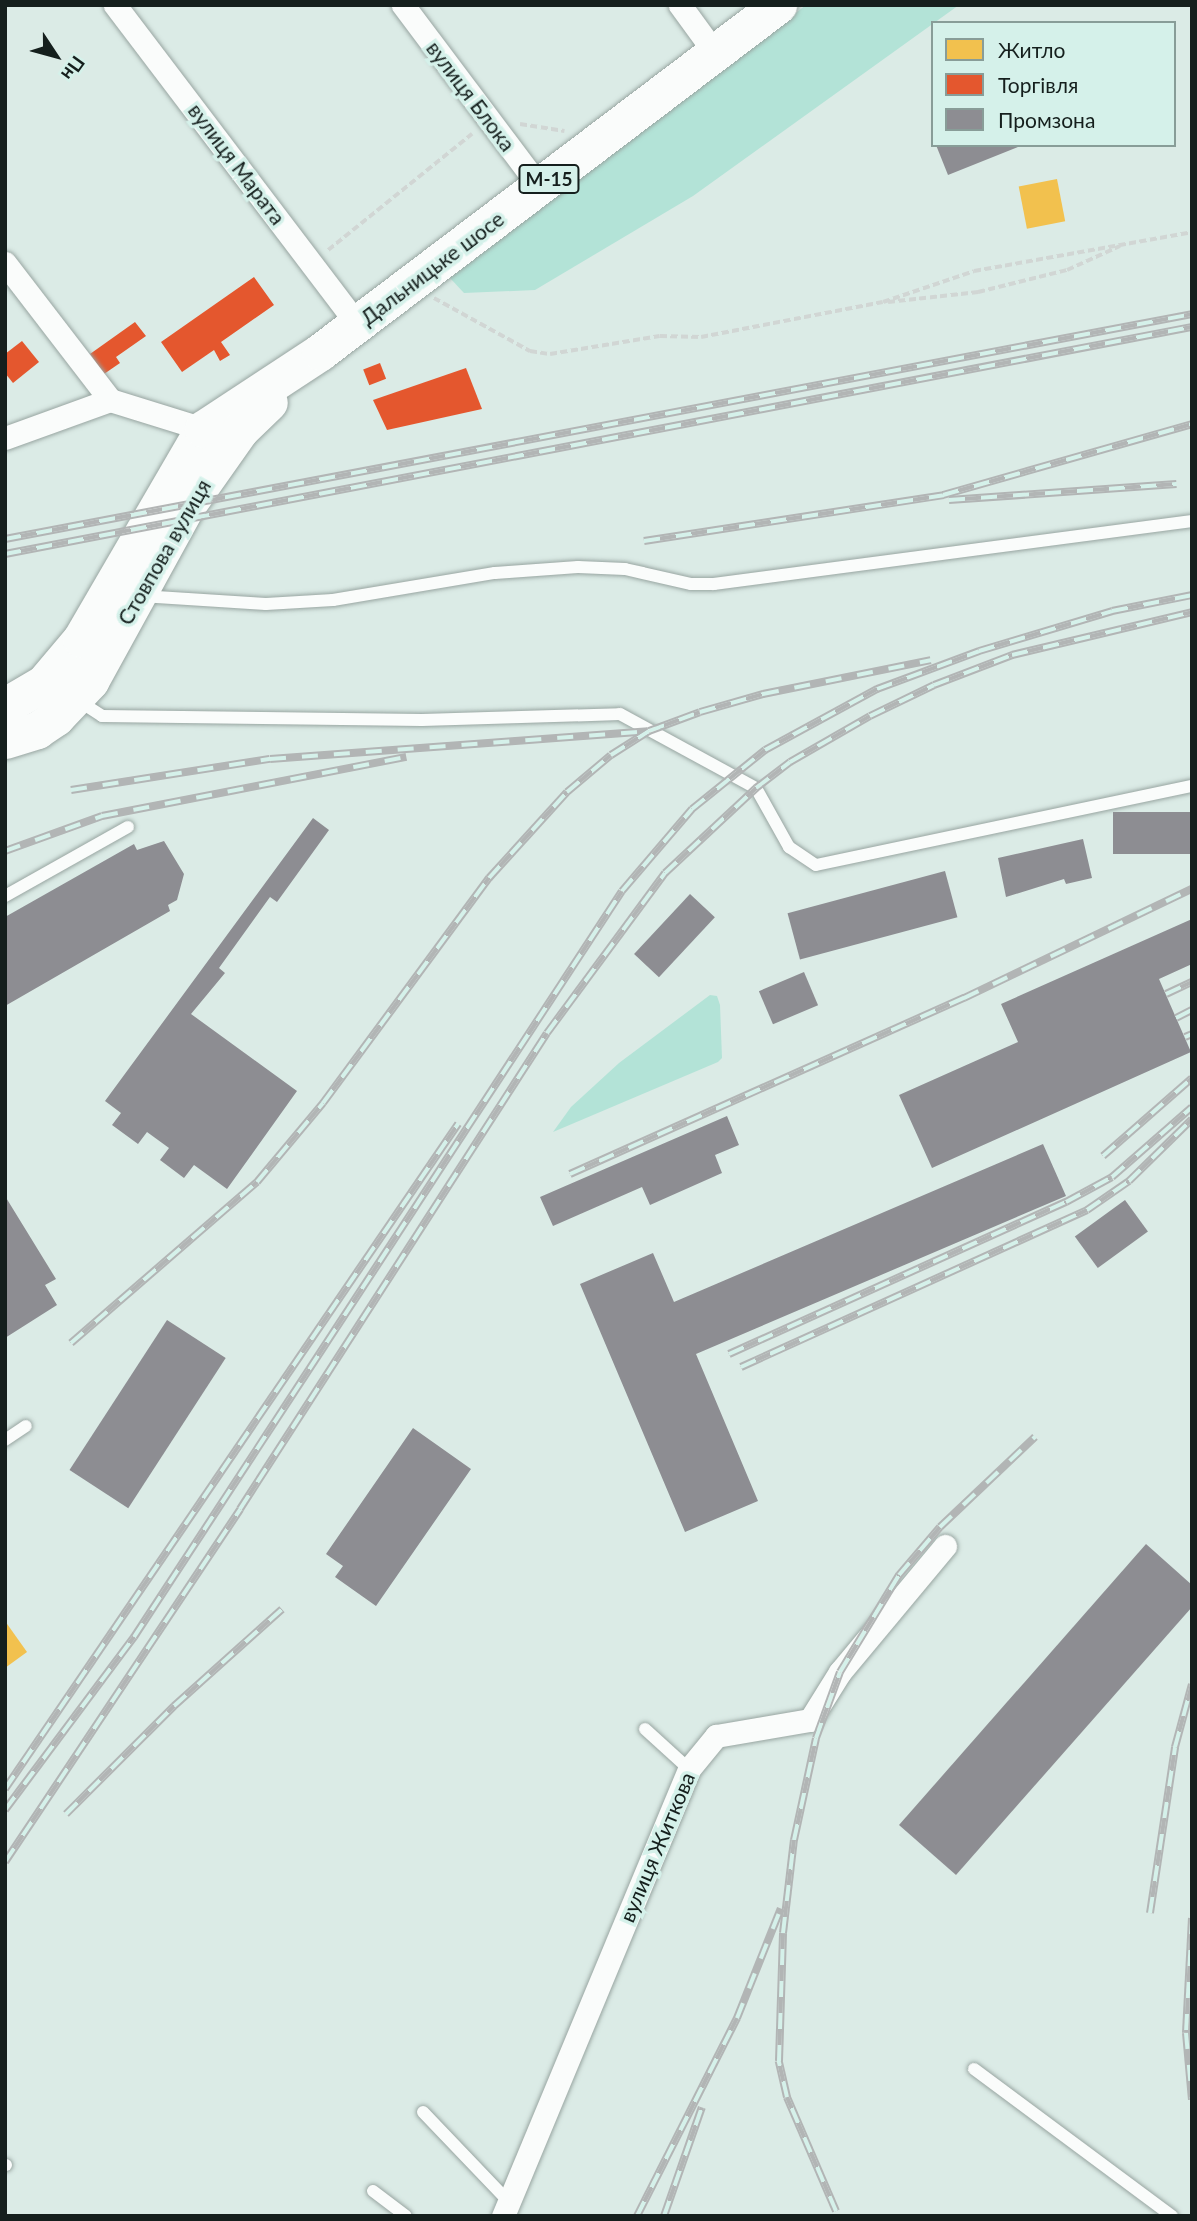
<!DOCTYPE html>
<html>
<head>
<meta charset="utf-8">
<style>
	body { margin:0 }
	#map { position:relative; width:1197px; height:2221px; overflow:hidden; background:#dbebe6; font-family:Lato,sans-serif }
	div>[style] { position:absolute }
	.green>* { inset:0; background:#b3e3d7 }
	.homes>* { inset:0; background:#f2c14e; transform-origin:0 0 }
	.shops>* { inset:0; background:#e4572e; transform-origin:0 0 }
	.industry>* { inset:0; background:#8d8d92; transform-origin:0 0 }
	.path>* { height:3.5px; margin-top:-1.75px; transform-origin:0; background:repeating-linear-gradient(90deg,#d1d6d4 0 7px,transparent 0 10.5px) }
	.roads { filter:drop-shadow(0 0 2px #98a5a1) drop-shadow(0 0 2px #98a5a1) }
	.service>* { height:12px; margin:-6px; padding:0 6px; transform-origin:6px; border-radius:6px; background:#fafcfb }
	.minor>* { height:23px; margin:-11.5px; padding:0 11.5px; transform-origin:11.5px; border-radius:11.5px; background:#fafcfb }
	.primary>* { height:37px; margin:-18.5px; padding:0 18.5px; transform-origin:18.5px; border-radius:18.5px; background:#fafcfb }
	.rail>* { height:8px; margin-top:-4px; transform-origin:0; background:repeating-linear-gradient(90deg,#d5f1ea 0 16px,#b2b5b5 0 32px); box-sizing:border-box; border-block:2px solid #b2b5b5 }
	span { translate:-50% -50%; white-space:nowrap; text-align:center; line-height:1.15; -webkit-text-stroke:7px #d5f1ea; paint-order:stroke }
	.shield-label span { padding:2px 5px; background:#d5f1ea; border:2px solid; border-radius:5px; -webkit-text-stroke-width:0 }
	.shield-label { font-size:19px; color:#151f1d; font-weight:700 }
	.street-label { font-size:21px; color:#151f1d }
	.frame { position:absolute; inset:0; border:7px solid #151f1d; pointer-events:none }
	.legend { position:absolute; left:931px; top:21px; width:245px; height:126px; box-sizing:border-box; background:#d5f1ea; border:2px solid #889d98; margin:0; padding:9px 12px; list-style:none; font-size:21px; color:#151f1d }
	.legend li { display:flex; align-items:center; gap:14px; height:35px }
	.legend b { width:35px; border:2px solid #889d98 }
	.north { position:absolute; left:21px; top:21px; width:70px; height:70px; -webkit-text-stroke:5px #d5f1ea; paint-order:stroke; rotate:126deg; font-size:19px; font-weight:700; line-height:28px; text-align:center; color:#151f1d }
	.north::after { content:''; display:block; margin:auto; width:24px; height:32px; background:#151f1d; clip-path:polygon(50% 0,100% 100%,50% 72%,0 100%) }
</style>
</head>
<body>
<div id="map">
	<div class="green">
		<div style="clip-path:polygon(806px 5px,959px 5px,693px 196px,535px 290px,464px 293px,450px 278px)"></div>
		<div style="clip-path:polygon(710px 995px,717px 996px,720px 1005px,722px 1058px,718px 1062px,553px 1132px,571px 1107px,619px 1063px)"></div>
	</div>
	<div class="homes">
		<div style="left:1057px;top:179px;width:43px;height:39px;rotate:79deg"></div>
		<div style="clip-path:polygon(5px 1621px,27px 1652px,5px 1668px)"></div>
	</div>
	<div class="shops">
		<div style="clip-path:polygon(254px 277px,274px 305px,221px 342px,230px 355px,220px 361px,214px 350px,182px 372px,161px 342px)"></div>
		<div style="clip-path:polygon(135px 322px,146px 336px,116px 357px,120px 363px,104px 374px,90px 354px)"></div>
		<div style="clip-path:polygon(22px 341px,39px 362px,13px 383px,5px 373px,5px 354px)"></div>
		<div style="left:380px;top:363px;width:17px;height:18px;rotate:69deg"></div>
		<div style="clip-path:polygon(466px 368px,482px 409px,387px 430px,373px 400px)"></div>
	</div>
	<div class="industry">
		<div style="clip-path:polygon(936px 145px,1023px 145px,948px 175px)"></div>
		<div style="left:1192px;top:812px;width:42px;height:79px;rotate:90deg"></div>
		<div style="clip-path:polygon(313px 818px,329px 830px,277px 902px,270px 897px,219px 968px,225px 973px,191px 1014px,297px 1091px,227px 1189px,194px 1165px,184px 1178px,160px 1160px,169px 1148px,147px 1132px,138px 1144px,112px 1125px,121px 1113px,105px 1101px)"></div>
		<div style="clip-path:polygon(1083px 839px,1092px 878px,1066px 884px,1064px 879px,1006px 897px,998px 858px)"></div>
		<div style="clip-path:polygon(164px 841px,184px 874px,177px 900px,168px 905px,170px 911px,5px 1006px,5px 917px,134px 844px,137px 850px)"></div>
		<div style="left:945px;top:871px;width:48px;height:163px;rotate:75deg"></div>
		<div style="left:690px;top:894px;width:34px;height:82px;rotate:43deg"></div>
		<div style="clip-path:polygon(1192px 919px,1192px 964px,1159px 979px,1191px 1052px,932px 1168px,899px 1095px,1018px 1042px,1001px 1004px)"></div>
		<div style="left:804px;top:972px;width:36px;height:49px;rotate:67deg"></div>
		<div style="clip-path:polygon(727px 1116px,739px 1145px,715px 1155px,722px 1173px,650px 1205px,642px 1187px,553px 1226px,540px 1197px)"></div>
		<div style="clip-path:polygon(1043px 1144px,1066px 1196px,696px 1354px,758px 1501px,685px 1532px,580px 1284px,653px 1253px,674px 1302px)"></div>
		<div style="clip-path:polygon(5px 1196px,56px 1279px,45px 1285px,57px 1305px,5px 1338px)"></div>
		<div style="left:1125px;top:1200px;width:39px;height:62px;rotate:54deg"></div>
		<div style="left:167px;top:1320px;width:70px;height:179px;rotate:33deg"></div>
		<div style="clip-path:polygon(413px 1428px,471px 1469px,376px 1606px,335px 1577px,343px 1566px,326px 1554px)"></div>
		<div style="clip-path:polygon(1146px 1544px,1192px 1585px,1192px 1607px,956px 1875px,899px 1825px)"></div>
	</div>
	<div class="path">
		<div style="left:520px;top:124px;width:45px;rotate:9deg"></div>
		<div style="left:328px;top:250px;width:185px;rotate:-38.9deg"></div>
		<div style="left:434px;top:298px;width:110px;rotate:28.9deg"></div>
		<div style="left:530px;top:351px;width:20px;rotate:9deg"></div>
		<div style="left:550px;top:354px;width:111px;rotate:-9.3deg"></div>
		<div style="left:660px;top:336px;width:41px;rotate:1.4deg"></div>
		<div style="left:701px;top:337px;width:185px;rotate:-10.9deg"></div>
		<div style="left:883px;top:302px;width:96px;rotate:-18.8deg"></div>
		<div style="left:974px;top:271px;width:221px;rotate:-10.1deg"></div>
		<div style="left:888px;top:302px;width:91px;rotate:-6.3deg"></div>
		<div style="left:978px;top:292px;width:92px;rotate:-13.9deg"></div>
		<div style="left:1067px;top:270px;width:58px;rotate:-24.4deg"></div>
	</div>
	<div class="roads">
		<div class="service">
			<div style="left:141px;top:596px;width:125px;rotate:3.7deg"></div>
			<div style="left:266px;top:604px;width:67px;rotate:-3.4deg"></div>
			<div style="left:333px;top:600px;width:164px;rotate:-9.5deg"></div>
			<div style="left:495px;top:573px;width:83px;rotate:-4.1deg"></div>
			<div style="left:578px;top:567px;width:47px;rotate:2.4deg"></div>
			<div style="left:625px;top:569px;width:68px;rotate:12.8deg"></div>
			<div style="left:691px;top:584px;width:23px"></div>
			<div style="left:714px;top:584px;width:482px;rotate:-7.5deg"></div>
			<div style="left:76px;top:699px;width:31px;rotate:33deg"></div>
			<div style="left:102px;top:716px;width:320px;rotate:0.7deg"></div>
			<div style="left:422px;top:720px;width:198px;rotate:-1.7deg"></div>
			<div style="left:620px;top:714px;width:155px;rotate:28.6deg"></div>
			<div style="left:756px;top:788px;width:68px;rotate:60.8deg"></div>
			<div style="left:789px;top:847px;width:32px;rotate:34deg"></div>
			<div style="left:816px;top:865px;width:384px;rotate:-11.9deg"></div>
			<div style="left:5px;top:896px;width:141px;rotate:-29.3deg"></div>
			<div style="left:5px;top:1440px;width:25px;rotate:-34deg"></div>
			<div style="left:645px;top:1729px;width:59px;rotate:42.3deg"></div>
			<div style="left:974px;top:2069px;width:247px;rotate:36.6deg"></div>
			<div style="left:423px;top:2112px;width:124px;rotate:46.3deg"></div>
			<div style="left:5px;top:2165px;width:1px"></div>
			<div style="left:373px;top:2191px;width:41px;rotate:37.1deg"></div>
		</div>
		<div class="minor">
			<div style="left:115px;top:5px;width:400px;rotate:52.8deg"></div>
			<div style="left:403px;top:5px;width:226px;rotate:53.1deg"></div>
			<div style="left:680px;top:5px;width:59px;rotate:53.9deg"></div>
			<div style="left:5px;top:263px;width:173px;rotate:52.5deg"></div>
			<div style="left:110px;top:400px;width:97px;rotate:17.3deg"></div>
			<div style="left:5px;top:438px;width:112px;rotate:-19.9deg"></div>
			<div style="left:503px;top:2216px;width:484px;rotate:-67.4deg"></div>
			<div style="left:689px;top:1769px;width:43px;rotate:-50.7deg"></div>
			<div style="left:716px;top:1736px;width:95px;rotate:-9.7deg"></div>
			<div style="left:810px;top:1720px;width:57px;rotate:-58deg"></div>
			<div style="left:840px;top:1672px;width:164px;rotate:-50.2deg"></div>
		</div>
		<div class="primary">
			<div style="left:5px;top:706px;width:45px;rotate:-30.5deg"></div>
			<div style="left:44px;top:683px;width:57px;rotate:-49.9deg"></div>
			<div style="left:81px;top:639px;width:243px;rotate:-59.8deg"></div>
			<div style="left:203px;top:429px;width:140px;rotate:-33.3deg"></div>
			<div style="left:320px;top:352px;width:575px;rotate:-37.15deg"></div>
			<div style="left:5px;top:740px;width:34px;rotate:-17deg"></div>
			<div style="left:37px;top:730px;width:23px;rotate:-34deg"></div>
			<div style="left:56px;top:717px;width:50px;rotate:-46.6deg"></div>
			<div style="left:90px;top:681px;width:197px;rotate:-61.2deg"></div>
			<div style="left:185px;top:508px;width:95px;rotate:-54.8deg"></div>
			<div style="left:240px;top:430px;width:40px;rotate:-44deg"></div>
		</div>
	</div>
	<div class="rail">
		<div style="left:949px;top:500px;width:228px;rotate:-4deg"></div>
		<div style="left:5px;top:539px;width:1208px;rotate:-10.73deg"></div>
		<div style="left:644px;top:541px;width:303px;rotate:-8.7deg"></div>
		<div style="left:943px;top:495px;width:259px;rotate:-15.9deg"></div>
		<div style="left:5px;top:554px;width:1209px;rotate:-10.83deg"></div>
		<div style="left:71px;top:790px;width:201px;rotate:-8.9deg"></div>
		<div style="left:270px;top:759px;width:379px;rotate:-4.2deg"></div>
		<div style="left:5px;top:851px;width:103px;rotate:-19.8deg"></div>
		<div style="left:102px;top:816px;width:310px;rotate:-11deg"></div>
		<div style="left:1166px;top:994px;width:29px;rotate:-25deg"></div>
		<div style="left:1176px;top:1018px;width:18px;rotate:-27deg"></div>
		<div style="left:1185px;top:1037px;width:8px;rotate:-23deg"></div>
		<div style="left:1103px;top:1156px;width:118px;rotate:-41.2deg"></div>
		<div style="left:570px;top:1174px;width:432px;rotate:-24.1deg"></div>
		<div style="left:964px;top:998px;width:253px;rotate:-25.6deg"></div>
		<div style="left:71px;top:1343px;width:246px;rotate:-40.9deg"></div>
		<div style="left:257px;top:1182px;width:103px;rotate:-50.1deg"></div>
		<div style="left:323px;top:1103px;width:280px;rotate:-53.6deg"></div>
		<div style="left:489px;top:878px;width:116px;rotate:-47.8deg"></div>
		<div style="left:567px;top:792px;width:57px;rotate:-40.1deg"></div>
		<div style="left:611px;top:755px;width:45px;rotate:-32.3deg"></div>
		<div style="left:649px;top:731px;width:54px;rotate:-20.4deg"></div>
		<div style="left:700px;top:712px;width:66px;rotate:-15.9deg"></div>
		<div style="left:763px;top:694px;width:171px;rotate:-11.4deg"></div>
		<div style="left:729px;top:1354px;width:370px;rotate:-24.3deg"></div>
		<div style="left:1066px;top:1202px;width:52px;rotate:-28.5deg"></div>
		<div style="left:1112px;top:1177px;width:106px;rotate:-41.2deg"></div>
		<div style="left:741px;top:1367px;width:380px;rotate:-24.4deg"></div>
		<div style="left:1087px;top:1210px;width:51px;rotate:-34.6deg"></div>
		<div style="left:1129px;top:1181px;width:88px;rotate:-44.5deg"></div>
		<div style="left:5px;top:1789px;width:805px;rotate:-55.74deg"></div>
		<div style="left:5px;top:1810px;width:216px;rotate:-53.3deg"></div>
		<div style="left:134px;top:1637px;width:891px;rotate:-56.81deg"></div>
		<div style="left:622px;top:891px;width:108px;rotate:-49.5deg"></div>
		<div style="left:692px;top:809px;width:94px;rotate:-38.9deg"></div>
		<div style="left:765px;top:750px;width:128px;rotate:-28.6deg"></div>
		<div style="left:877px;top:689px;width:109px;rotate:-20.4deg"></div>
		<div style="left:979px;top:651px;width:139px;rotate:-16.7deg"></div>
		<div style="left:1112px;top:611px;width:82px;rotate:-11.3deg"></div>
		<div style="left:66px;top:1814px;width:153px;rotate:-45deg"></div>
		<div style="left:174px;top:1706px;width:145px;rotate:-41.9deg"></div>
		<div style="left:5px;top:1862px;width:424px;rotate:-56.3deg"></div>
		<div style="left:240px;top:1509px;width:566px;rotate:-57.18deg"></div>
		<div style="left:547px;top:1033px;width:199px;rotate:-53.6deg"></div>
		<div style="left:665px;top:873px;width:125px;rotate:-43deg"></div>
		<div style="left:756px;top:788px;width:43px;rotate:-37.4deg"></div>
		<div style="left:790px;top:762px;width:92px;rotate:-29.9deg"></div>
		<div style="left:870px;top:716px;width:71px;rotate:-25.8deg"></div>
		<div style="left:934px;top:685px;width:84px;rotate:-21deg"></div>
		<div style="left:1012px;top:655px;width:185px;rotate:-13.4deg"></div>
		<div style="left:1150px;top:1913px;width:168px;rotate:-81.4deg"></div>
		<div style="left:1175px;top:1747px;width:65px;rotate:-74.9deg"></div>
		<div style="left:1192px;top:1918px;width:115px;rotate:93deg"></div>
		<div style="left:1186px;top:2033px;width:67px;rotate:84.9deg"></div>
		<div style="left:836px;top:2211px;width:124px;rotate:-113.3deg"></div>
		<div style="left:787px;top:2097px;width:37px;rotate:-103deg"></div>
		<div style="left:779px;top:2061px;width:128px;rotate:-88.2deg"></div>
		<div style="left:783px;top:1933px;width:94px;rotate:-83.3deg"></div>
		<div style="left:794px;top:1840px;width:104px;rotate:-77.8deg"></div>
		<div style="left:816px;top:1738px;width:70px;rotate:-70deg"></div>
		<div style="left:840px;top:1672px;width:114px;rotate:-58.7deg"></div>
		<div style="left:899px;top:1575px;width:63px;rotate:-49.5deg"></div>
		<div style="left:940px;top:1527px;width:131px;rotate:-43.5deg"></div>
		<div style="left:637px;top:2216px;width:222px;rotate:-63.2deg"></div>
		<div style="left:737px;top:2018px;width:118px;rotate:-68.2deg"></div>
		<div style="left:664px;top:2216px;width:115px;rotate:-70.8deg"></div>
	</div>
	<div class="shield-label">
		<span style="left:549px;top:179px">М-15</span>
	</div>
	<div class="street-label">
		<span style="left:471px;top:96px;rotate:53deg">вулиця Блока</span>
		<span style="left:237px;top:164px;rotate:53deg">вулиця Марата</span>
		<span style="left:432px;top:268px;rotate:-37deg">Дальницьке шосе</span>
		<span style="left:164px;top:552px;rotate:-60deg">Стовпова вулиця</span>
		<span style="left:657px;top:1847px;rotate:-67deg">вулиця Житкова</span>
	</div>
	<div class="frame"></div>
	<ul class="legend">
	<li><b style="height:19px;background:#f2c14e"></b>Житло</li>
	<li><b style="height:19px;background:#e4572e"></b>Торгівля</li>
	<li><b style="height:19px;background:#8d8d92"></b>Промзона</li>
	</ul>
	<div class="north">Пн</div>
</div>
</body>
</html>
